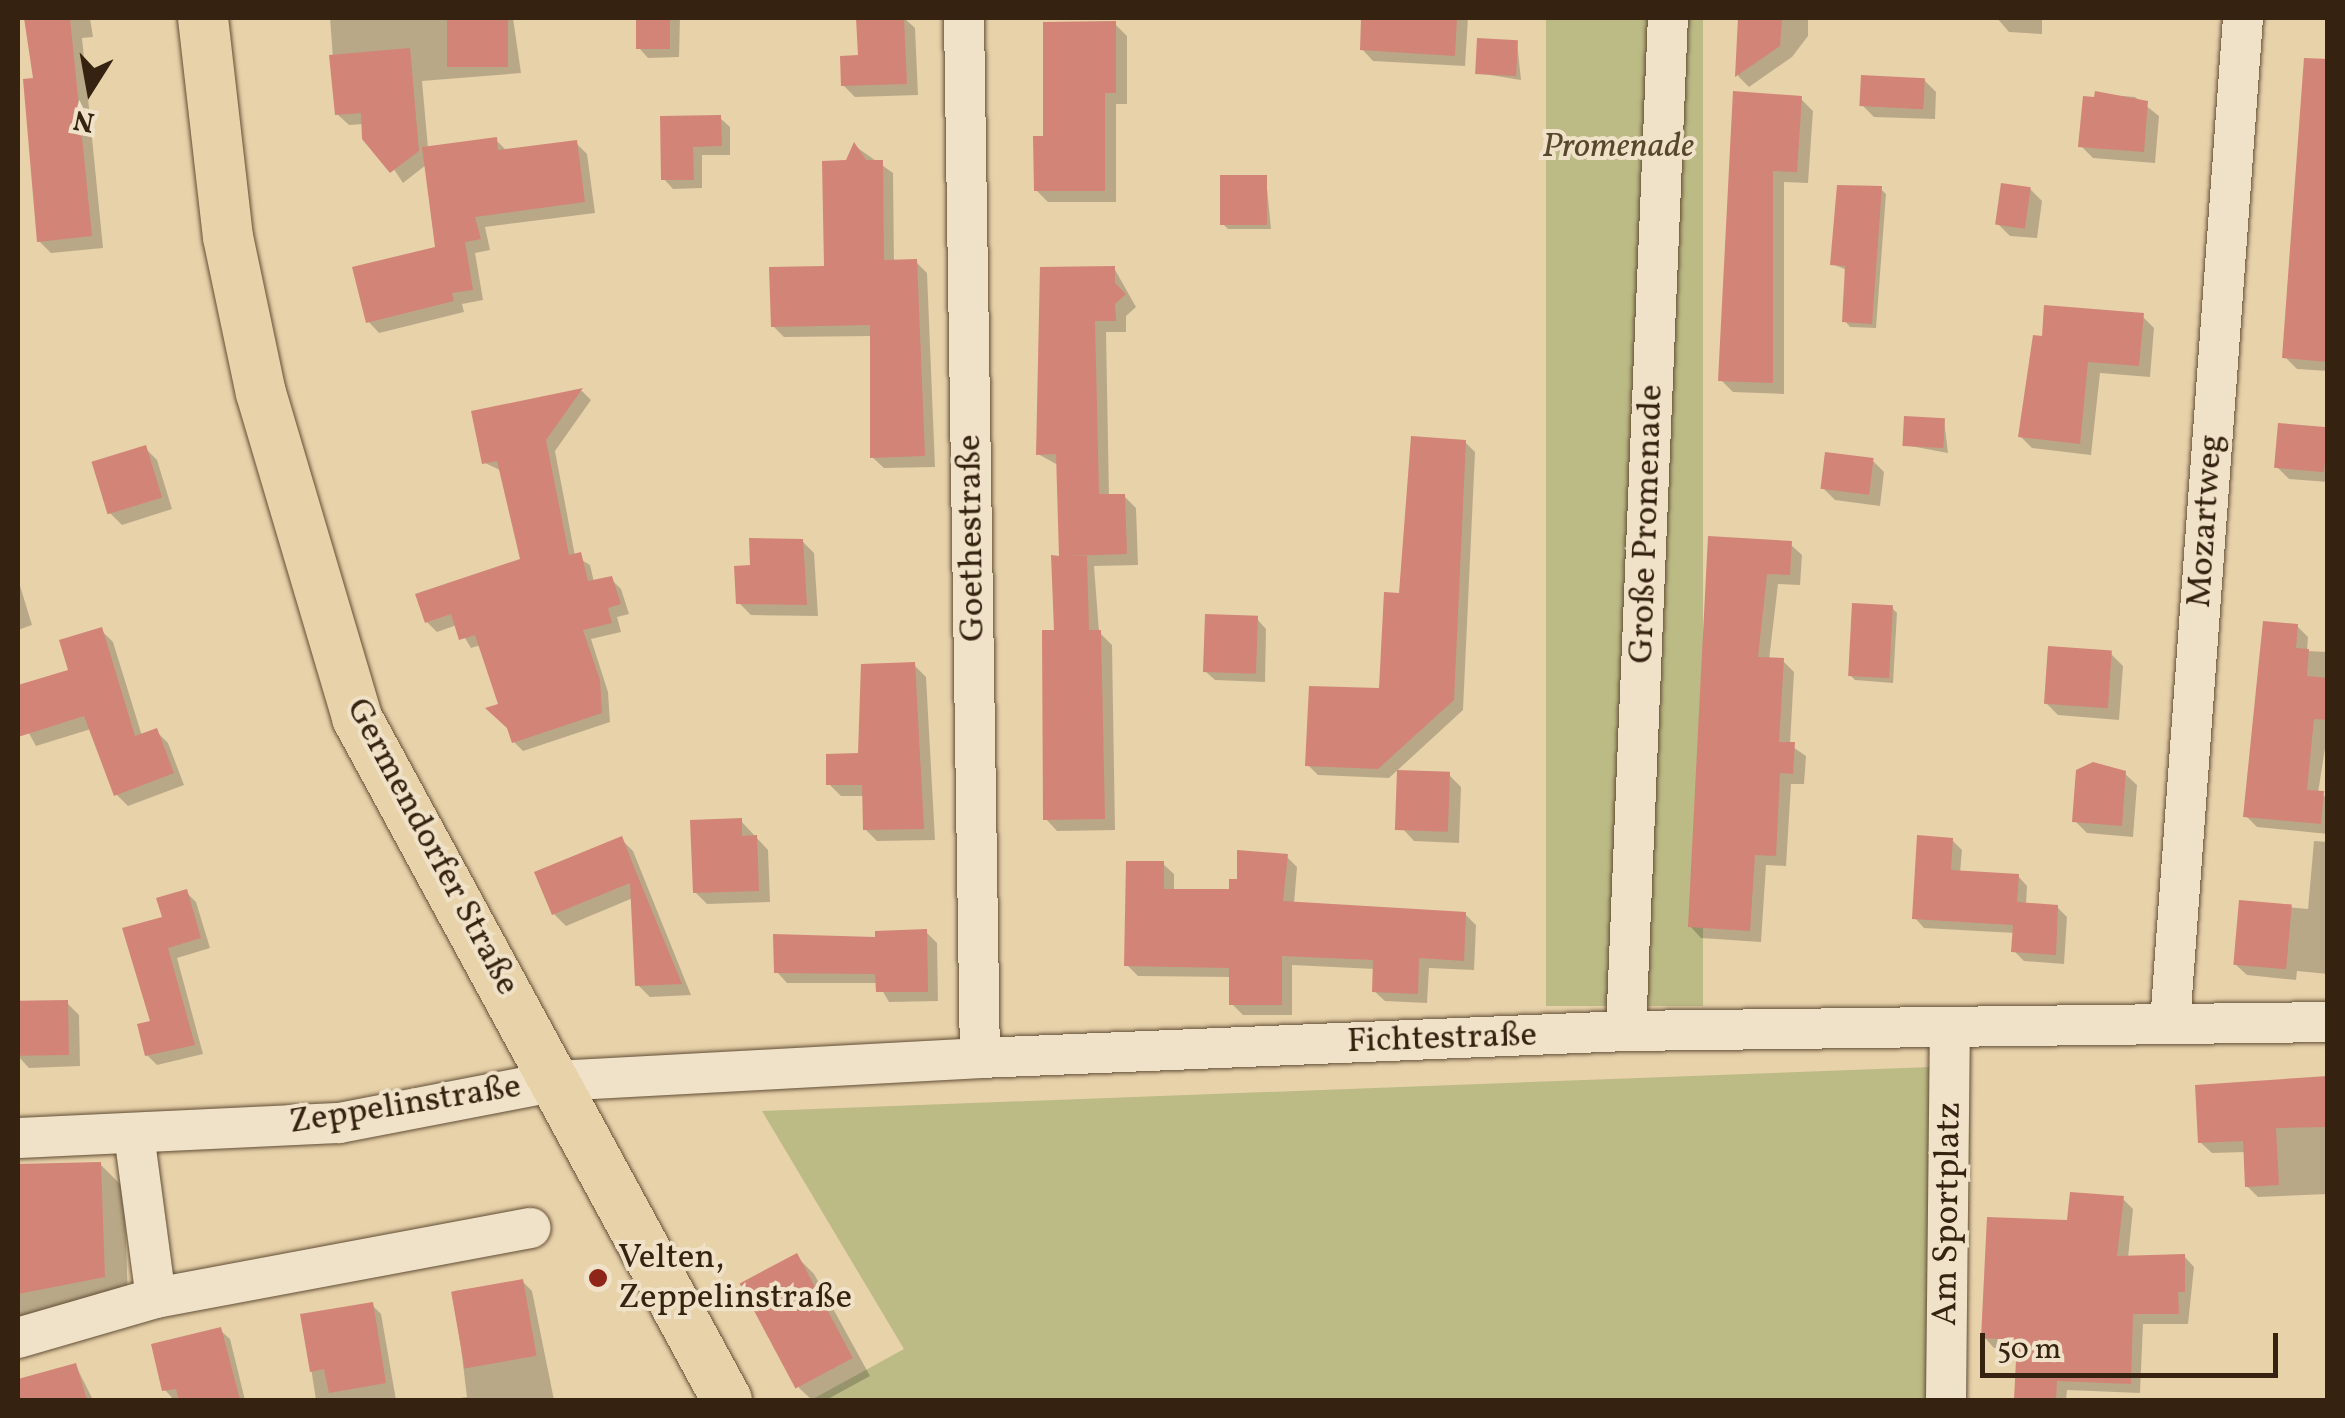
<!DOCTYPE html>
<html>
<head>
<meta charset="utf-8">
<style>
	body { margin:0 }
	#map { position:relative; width:2345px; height:1418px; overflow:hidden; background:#e8d2aa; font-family:Vollkorn,serif }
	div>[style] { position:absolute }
	.green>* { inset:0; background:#bcba85; transform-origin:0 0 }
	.shadow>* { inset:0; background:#0003 }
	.building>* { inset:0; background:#d28477; transform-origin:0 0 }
	.roads { filter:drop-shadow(0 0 2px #624e36) drop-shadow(0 0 2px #624e36) }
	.minor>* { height:40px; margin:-20px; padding:0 20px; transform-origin:20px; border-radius:20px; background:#f0e2c8 }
	.major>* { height:50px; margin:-25px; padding:0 25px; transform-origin:25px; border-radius:25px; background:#e8d2aa }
	.dots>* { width:28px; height:28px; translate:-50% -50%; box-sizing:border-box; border:5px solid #f0e2c8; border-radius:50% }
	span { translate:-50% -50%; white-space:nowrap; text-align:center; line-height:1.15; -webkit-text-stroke:8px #f0e2c8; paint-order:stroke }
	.park-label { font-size:35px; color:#57482d; font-style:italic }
	.street-label { font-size:35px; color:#352210 }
	.poi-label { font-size:35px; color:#352210 }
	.left { translate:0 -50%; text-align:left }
	.frame { position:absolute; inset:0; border:20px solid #352210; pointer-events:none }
	.north { position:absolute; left:40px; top:40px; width:100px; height:100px; -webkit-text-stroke:8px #f0e2c8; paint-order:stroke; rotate:191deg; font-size:28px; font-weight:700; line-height:40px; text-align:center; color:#352210 }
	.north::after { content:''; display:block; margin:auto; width:35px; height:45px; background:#352210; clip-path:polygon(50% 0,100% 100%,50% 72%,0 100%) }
	.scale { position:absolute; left:1980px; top:1333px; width:298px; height:45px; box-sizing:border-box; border:5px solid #352210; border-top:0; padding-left:12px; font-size:30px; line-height:35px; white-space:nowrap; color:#352210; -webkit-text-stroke:8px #f0e2c8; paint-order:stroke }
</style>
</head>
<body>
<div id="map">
	<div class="green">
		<div style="left:1546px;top:18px;width:157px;height:988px"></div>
		<div style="clip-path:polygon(1931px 1067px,1928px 1400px,811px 1400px,904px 1349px,762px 1111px)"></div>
	</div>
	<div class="shadow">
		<div style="clip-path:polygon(26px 18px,90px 18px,93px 37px,82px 38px,103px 248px,51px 253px,39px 241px,35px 80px)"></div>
		<div style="clip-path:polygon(330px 18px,513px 18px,521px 73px,422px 81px,428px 148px,496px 140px,508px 152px,576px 143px,587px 154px,595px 213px,485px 227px,490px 250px,475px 253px,483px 300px,462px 304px,464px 312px,379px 333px,368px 321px,437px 249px,426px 165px,403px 183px,364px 124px,349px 125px,337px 114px)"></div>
		<div style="clip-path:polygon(639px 18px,680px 18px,679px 57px,648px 58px,639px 48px)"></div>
		<div style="clip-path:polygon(859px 18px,904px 18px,915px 28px,918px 95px,855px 97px,843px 85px,861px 58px)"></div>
		<div style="clip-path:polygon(1391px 18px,1468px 18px,1465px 66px,1373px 61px,1362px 49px)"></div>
		<div style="clip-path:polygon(1738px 18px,1808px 18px,1808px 36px,1792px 57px,1749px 87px,1738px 76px)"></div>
		<div style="clip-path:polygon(1997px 18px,2042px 18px,2042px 34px,2009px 32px)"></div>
		<div style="clip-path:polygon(1115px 24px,1127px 36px,1127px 104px,1116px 104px,1116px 202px,1048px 202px,1036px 190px,1045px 139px)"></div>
		<div style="clip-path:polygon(1517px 42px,1521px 80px,1478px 73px)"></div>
		<div style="clip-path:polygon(1924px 80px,1936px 92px,1935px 119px,1874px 117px,1862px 105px)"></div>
		<div style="clip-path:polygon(2328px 86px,2328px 371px,2297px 369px,2285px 357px)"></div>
		<div style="clip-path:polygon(1736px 94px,1801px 99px,1813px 111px,1808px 183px,1784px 182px,1784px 394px,1733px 392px,1721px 380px)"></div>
		<div style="clip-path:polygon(2097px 94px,2135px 97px,2159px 116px,2155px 163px,2093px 158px,2081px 146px)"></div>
		<div style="clip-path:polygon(720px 118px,730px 127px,730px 155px,702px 155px,702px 188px,673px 189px,664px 179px,663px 119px)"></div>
		<div style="clip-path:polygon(855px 146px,893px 173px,894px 262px,916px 262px,927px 273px,935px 467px,884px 468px,872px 457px,872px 336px,784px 337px,773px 326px,826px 268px)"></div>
		<div style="clip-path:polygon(1266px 178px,1271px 229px,1228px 229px,1223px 224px)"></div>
		<div style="clip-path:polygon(1881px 189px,1886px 194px,1876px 328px,1850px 327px,1845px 321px,1847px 270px,1832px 264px)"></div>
		<div style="clip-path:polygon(2030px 189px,2042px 201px,2037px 238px,2010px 236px,1998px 224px)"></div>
		<div style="clip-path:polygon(1114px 268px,1136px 307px,1126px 316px,1126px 332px,1106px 332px,1109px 497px,1124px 496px,1136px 508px,1138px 565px,1094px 566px,1099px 632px,1112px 645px,1115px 830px,1057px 831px,1046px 819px,1061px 558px,1058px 465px,1038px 454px)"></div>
		<div style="clip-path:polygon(2142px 316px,2154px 328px,2150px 377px,2100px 373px,2091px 455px,2032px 448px,2020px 436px,2035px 338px)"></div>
		<div style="clip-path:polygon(582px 391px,591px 400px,555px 451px,575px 556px,590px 565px,594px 582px,611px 579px,621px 589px,629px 614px,617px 617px,621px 632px,591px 639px,608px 692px,610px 722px,523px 751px,514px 742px,481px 645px,471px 648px,457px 625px,437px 632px,427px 622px,523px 561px,502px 471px,485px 463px,474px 413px)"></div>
		<div style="clip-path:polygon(1944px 420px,1948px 453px,1905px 445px)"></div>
		<div style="clip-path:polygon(2328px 429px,2328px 482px,2289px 479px,2277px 467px)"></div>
		<div style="clip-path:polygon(1465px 442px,1475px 452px,1463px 710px,1389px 778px,1318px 775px,1308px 765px,1382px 691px,1401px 595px)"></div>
		<div style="clip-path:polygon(145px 448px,157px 460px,172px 509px,122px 525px,110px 513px)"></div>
		<div style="clip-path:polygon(1872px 460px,1884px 472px,1880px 506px,1835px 500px,1823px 488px)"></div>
		<div style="clip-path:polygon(1710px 538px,1790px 544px,1802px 555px,1800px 585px,1778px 584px,1769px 660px,1783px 661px,1794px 672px,1790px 745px,1806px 756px,1804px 784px,1791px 784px,1786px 866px,1766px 865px,1761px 942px,1701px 938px,1690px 926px)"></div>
		<div style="clip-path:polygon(802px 541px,814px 553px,818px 616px,751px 615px,739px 603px,753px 567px)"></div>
		<div style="clip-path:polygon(18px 579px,32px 625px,18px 630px)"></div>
		<div style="clip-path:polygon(1892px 608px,1897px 613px,1893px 683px,1855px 680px,1850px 675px)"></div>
		<div style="clip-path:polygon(1257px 619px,1266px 629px,1265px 682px,1215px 680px,1205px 671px)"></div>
		<div style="clip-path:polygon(2297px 626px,2308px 637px,2307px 651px,2328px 652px,2328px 729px,2318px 793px,2328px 798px,2328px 834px,2257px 827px,2246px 816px)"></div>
		<div style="clip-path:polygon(101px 630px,113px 642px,142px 736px,156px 731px,168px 743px,184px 785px,128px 806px,116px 794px,91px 729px,36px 746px,18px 713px,18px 688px,71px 671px)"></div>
		<div style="clip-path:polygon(2111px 654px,2123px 666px,2119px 720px,2058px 715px,2046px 703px)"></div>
		<div style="clip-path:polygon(914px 665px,926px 677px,935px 840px,877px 841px,865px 829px,865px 796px,841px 796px,829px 784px,860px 755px)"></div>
		<div style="clip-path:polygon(2124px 773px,2137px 785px,2133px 837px,2087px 833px,2075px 821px)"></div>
		<div style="clip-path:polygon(1449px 775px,1461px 787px,1459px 843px,1414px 841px,1402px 828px)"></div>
		<div style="clip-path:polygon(741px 821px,768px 850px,770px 902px,707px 904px,695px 892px)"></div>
		<div style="clip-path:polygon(621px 839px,633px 851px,691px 995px,650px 997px,638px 985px,633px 898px,566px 926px,554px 914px)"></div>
		<div style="clip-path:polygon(1952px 840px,1962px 850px,1960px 873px,2018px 876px,2027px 886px,2026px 905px,2057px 907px,2067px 917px,2064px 964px,2024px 961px,2014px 951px,2015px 933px,1924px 928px,1915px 918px)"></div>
		<div style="clip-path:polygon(2314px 841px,2328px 842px,2328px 974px,2297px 971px,2296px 980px,2247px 975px,2235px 964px,2241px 903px,2308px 909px)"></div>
		<div style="clip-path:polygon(1286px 856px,1297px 867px,1294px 904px,1465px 914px,1476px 925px,1474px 970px,1429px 968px,1427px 1003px,1385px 1001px,1374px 991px,1375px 969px,1292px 965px,1292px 1015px,1243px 1015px,1232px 1004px,1232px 977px,1138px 976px,1127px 965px,1163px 864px,1174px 874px,1174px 892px,1231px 892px)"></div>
		<div style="clip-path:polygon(186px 892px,196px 902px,210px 948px,177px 958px,203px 1054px,157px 1065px,147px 1055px,165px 919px)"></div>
		<div style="clip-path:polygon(926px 932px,937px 943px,938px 1001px,889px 1002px,878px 983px,787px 983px,777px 972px,877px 939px)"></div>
		<div style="clip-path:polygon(67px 1003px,79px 1015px,80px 1066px,29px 1068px,18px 1056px,18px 1005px)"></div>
		<div style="clip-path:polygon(2328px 1080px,2328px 1194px,2258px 1197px,2247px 1186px,2246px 1152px,2212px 1153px,2200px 1142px)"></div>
		<div style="clip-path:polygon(100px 1164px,124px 1188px,128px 1301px,18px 1321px,18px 1167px)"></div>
		<div style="clip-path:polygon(2122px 1198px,2133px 1209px,2128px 1258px,2184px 1256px,2194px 1267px,2188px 1324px,2143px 1324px,2140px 1393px,2067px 1390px,2066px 1400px,2017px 1400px,2019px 1349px,1994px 1348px,1984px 1337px,1989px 1219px,2070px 1223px)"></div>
		<div style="clip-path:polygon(796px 1256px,814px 1274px,870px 1376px,826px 1400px,812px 1400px,799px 1388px)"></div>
		<div style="clip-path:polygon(522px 1281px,532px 1291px,554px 1400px,445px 1400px,467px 1397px,454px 1291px)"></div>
		<div style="clip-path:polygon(372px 1305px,381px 1314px,396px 1400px,316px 1400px,303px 1316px)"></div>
		<div style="clip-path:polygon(220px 1330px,230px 1339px,245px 1400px,174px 1400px,165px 1390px)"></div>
		<div style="clip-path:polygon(76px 1366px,93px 1400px,18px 1400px,18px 1383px)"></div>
	</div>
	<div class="building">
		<div style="clip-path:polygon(24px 18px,70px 18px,92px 236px,37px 242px,23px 79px,33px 78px)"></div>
		<div style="left:447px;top:18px;width:61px;height:49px"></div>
		<div style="left:636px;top:18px;width:34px;height:31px"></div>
		<div style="clip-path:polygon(856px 18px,904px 18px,907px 84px,841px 86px,840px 56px,858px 55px)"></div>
		<div style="clip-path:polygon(1361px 18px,1457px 18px,1455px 56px,1360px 50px)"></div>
		<div style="clip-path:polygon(1738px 18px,1782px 18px,1780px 46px,1735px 77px)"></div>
		<div style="clip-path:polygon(1116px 21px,1116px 93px,1105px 93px,1105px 191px,1034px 191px,1033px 136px,1043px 136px,1043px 22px)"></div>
		<div style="left:1477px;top:38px;width:41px;height:36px;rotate:3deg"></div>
		<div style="clip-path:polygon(410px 48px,419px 151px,390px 173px,362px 139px,361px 113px,335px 115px,329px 55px)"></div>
		<div style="clip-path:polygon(2304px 58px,2328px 59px,2328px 362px,2282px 358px)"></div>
		<div style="left:1861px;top:75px;width:64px;height:31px;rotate:3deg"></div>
		<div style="clip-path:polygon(1733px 91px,1802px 96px,1797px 172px,1773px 171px,1773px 383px,1718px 381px)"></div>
		<div style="clip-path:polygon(2095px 91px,2148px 101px,2144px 152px,2078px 147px,2083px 96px,2094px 97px)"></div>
		<div style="clip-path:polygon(721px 115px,722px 146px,693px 147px,694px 180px,661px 180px,660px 116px)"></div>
		<div style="clip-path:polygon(497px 137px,498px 150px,577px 140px,585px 202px,475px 217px,481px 239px,465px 242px,473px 290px,452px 293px,454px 301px,366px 323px,352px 267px,435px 247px,422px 147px)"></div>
		<div style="clip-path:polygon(854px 142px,866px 160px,883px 160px,884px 260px,917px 259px,925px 456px,870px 458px,870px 325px,771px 327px,769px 267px,824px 266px,822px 161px,846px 160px)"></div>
		<div style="left:1220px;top:175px;width:47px;height:50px"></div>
		<div style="left:2001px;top:183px;width:30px;height:42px;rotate:8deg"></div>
		<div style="clip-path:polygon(1837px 185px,1882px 186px,1872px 324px,1842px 322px,1845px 266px,1830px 265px)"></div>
		<div style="clip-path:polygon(1115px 266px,1115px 283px,1126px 294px,1115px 304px,1116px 321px,1095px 321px,1099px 494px,1125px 494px,1127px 554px,1065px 556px,1087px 556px,1089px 630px,1101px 630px,1105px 819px,1043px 820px,1042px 630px,1054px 630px,1051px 555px,1059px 556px,1056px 454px,1036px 455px,1040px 267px)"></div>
		<div style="clip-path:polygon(2044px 305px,2144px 313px,2139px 366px,2088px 362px,2080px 444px,2018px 437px,2033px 335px,2042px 336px)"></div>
		<div style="clip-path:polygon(583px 388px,546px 440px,569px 555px,581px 552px,588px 581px,612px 576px,621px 604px,608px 608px,612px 623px,583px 630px,600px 680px,602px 713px,512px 743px,507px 728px,485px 708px,498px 704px,475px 635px,459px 640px,451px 614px,425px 623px,415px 594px,520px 559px,497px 461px,482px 464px,471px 411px)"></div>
		<div style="left:1904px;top:416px;width:41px;height:30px;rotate:3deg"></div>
		<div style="left:2278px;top:423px;width:50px;height:45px;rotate:5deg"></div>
		<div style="clip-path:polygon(1411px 436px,1466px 440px,1454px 700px,1378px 769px,1305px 766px,1309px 686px,1379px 688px,1384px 592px,1399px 593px)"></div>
		<div style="left:146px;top:445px;width:55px;height:57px;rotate:73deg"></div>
		<div style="left:1825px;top:452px;width:49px;height:37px;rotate:7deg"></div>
		<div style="clip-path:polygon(1708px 536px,1792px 541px,1790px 575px,1767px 574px,1758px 657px,1784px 658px,1779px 742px,1795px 742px,1793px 774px,1780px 773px,1776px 856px,1755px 855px,1750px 931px,1688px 927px)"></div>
		<div style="clip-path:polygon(749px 538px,803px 539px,807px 605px,736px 604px,734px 566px,750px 565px)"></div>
		<div style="left:1852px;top:603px;width:41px;height:73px;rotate:3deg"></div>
		<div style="left:1205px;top:614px;width:53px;height:58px;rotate:2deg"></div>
		<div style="clip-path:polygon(2263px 621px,2298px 624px,2296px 648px,2309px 649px,2307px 676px,2328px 678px,2328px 720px,2314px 719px,2307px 790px,2324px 791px,2321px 824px,2243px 817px)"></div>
		<div style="clip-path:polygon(102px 627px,135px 736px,157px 728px,174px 773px,114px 796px,84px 716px,18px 737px,18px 685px,68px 670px,59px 640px)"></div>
		<div style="left:2048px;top:646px;width:64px;height:58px;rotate:4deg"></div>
		<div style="clip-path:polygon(915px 662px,924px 829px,863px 830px,862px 785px,826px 785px,826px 754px,858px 753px,861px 664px)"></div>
		<div style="clip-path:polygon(2093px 762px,2126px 771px,2122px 826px,2072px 822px,2076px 770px)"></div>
		<div style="left:1397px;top:770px;width:53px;height:60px;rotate:2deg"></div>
		<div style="clip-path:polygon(742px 818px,742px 836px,757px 835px,759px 891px,693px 893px,690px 820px)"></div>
		<div style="clip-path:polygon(1917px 835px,1953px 838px,1951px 870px,2019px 874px,2017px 902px,2058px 905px,2056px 955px,2011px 952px,2013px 925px,1912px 919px)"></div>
		<div style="clip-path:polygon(622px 836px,634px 867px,682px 984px,635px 986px,630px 883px,552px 915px,534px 872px)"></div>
		<div style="clip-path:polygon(1237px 850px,1288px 854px,1283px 901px,1466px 912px,1464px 961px,1419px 958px,1418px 994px,1372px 992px,1373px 960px,1282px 956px,1282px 1005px,1229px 1005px,1229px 968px,1124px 966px,1126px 861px,1164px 861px,1164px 889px,1229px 889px,1229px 879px,1237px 879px)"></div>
		<div style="clip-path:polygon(187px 889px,201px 938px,168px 948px,195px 1045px,145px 1056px,137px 1024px,150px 1021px,122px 928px,162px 917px,156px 898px)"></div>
		<div style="left:2239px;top:900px;width:53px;height:65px;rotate:5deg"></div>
		<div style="clip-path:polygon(927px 929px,928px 992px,876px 992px,875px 974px,774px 973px,773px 934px,875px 937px,875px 931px)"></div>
		<div style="left:68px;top:1000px;width:55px;height:50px;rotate:89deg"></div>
		<div style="clip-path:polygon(2328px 1076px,2328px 1127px,2276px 1128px,2279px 1185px,2245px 1187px,2243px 1141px,2198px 1143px,2195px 1085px)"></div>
		<div style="clip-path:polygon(101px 1162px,105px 1277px,18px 1294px,18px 1164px)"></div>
		<div style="clip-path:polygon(2070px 1192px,2124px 1196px,2117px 1256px,2185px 1254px,2185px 1292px,2178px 1292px,2179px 1314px,2133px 1314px,2131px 1384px,2057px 1381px,2056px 1400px,2014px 1400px,2017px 1340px,1981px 1338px,1987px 1217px,2067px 1220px)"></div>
		<div style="left:797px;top:1253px;width:119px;height:65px;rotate:62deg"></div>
		<div style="left:523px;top:1279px;width:78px;height:73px;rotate:80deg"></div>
		<div style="clip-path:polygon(373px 1302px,386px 1383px,329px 1393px,324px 1369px,310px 1372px,300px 1314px)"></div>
		<div style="clip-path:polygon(221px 1327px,240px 1400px,179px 1400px,176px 1389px,162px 1391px,151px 1344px)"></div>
		<div style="clip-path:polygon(76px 1363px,87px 1400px,18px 1400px,18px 1379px)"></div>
	</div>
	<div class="roads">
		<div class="minor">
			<div style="left:964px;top:18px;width:1040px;rotate:89.12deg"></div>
			<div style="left:2170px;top:1024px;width:1009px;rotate:-85.85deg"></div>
			<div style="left:1626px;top:1031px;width:1014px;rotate:-87.63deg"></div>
			<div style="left:134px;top:1134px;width:165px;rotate:82.4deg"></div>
			<div style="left:156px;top:1298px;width:381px;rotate:-10.6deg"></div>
			<div style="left:18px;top:1138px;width:321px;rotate:-2.7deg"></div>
			<div style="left:339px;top:1123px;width:222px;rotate:-10.9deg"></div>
			<div style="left:557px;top:1081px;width:424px;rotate:-3.1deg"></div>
			<div style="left:980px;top:1058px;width:647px;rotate:-2.39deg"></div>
			<div style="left:1626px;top:1031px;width:702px;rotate:-0.73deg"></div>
			<div style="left:18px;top:1338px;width:144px;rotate:-16.2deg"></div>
			<div style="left:1946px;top:1400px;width:373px;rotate:-89.4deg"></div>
		</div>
		<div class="major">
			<div style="left:203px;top:18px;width:220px;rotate:83.5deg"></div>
			<div style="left:228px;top:237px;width:159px;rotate:78.1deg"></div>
			<div style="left:261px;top:393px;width:339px;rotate:73.5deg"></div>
			<div style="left:357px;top:718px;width:776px;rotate:61.52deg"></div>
		</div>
	</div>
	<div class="dots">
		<div style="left:598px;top:1278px;background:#8f2418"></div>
	</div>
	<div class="park-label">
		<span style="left:1618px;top:147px">Promenade</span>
	</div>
	<div class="street-label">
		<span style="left:2206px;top:521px;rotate:-86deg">Mozartweg</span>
		<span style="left:1647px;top:524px;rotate:-88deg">Große Promenade</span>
		<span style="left:972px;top:538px;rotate:-91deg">Goethestraße</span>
		<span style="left:432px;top:847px;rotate:62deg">Germendorfer Straße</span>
		<span style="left:1442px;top:1039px;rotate:-2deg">Fichtestraße</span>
		<span style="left:405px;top:1105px;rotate:-9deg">Zeppelinstraße</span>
		<span style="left:1948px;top:1214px;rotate:-89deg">Am Sportplatz</span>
	</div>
	<div class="poi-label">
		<span class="left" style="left:618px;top:1278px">Velten,<br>Zeppelinstraße</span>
	</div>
	<div class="frame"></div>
	<div class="north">N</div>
	<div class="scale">50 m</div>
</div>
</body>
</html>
